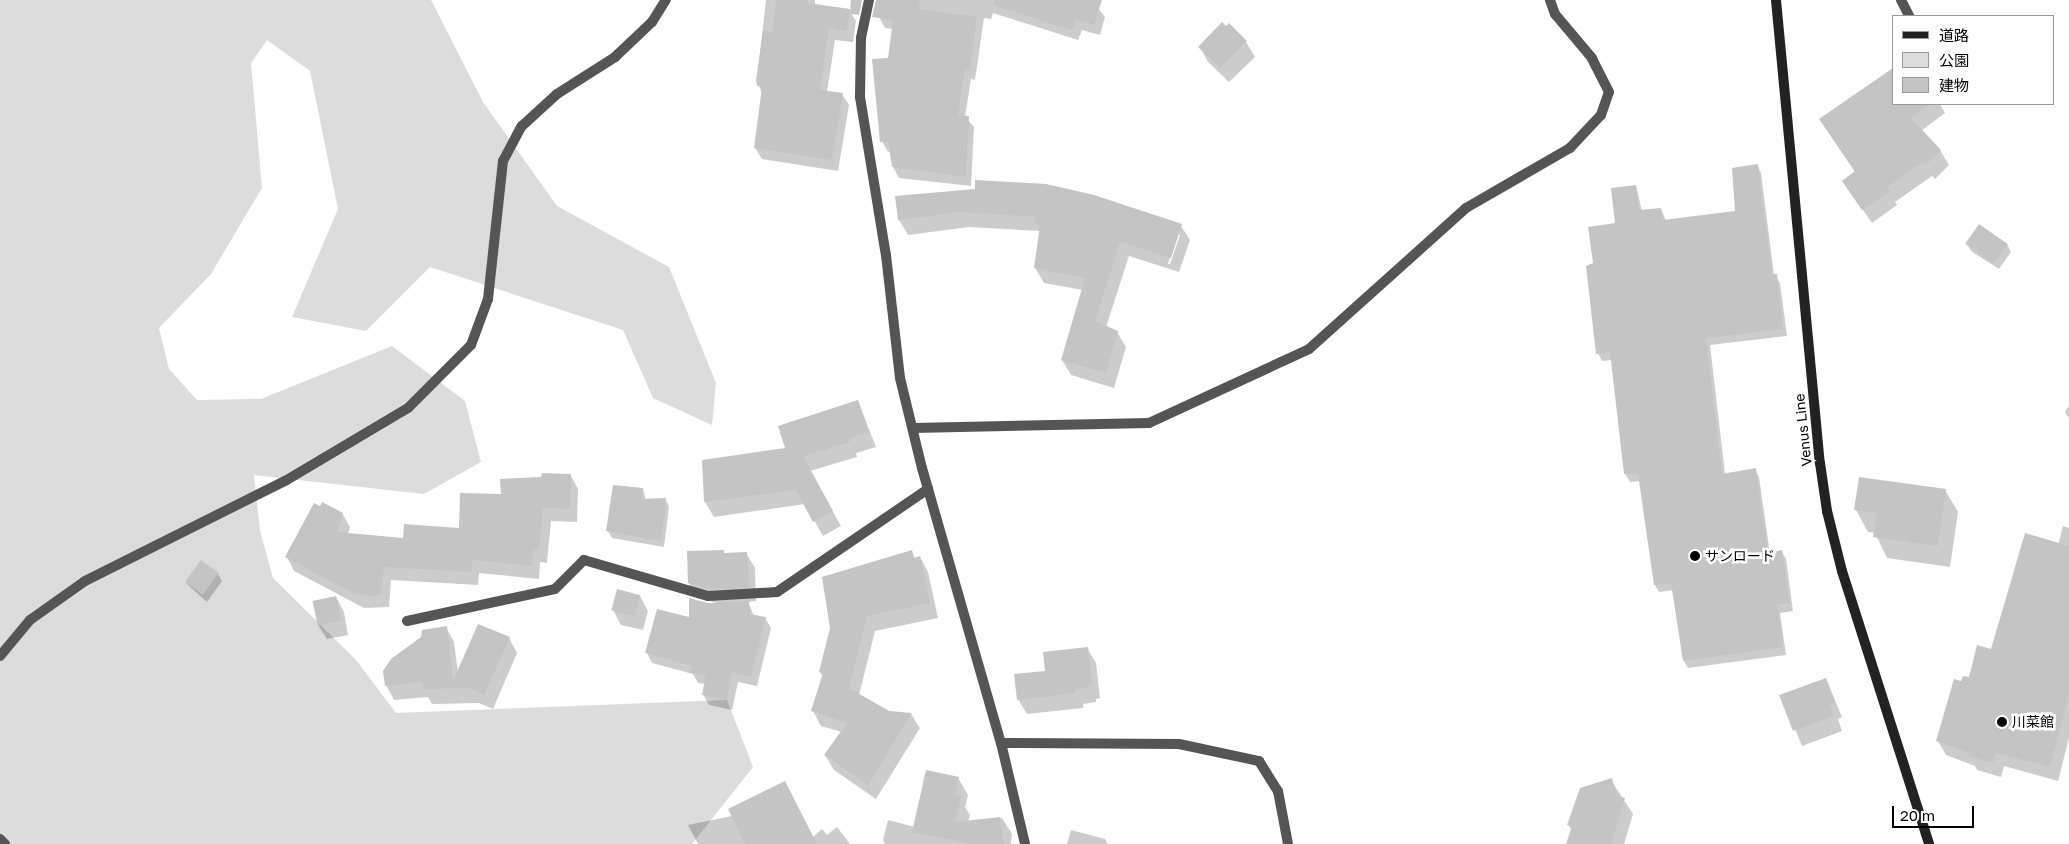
<!DOCTYPE html>
<html>
<head>
<meta charset="utf-8">
<style>
	body { margin:0 }
	#map { position:relative; width:2069px; height:844px; overflow:hidden; background:#fff; font-family:"Golos Text","Noto Sans JP",sans-serif }
	div>[style] { position:absolute }
	.green>* { inset:0; background:#dcdcdc }
	.shadow>* { inset:0; background:#0003 }
	.building>* { inset:0; background:#c4c4c4; transform-origin:0 0 }
	.street>* { height:10px; margin:-5px; padding:0 5px; transform-origin:5px; border-radius:5px; background:#555 }
	.secondary>* { height:10px; margin:-5px; padding:0 5px; transform-origin:5px; border-radius:5px; background:#222 }
	.dots>* { width:14px; height:14px; translate:-50% -50%; box-sizing:border-box; border:2px solid #fff; border-radius:50% }
	span { translate:-50% -50%; white-space:nowrap; text-align:center; line-height:1.15; -webkit-text-stroke:5px #fff; paint-order:stroke }
	.street-label { font-size:14px; color:#000 }
	.poi-label { font-size:14px; color:#000 }
	.left { translate:0 -50%; text-align:left }
	.legend { position:absolute; left:1892px; top:15px; width:162px; height:90px; box-sizing:border-box; background:#fff; border:1px solid #999; margin:0; padding:6px 9px; list-style:none; font-size:15px; color:#000 }
	.legend li { display:flex; align-items:center; gap:10px; height:25px }
	.legend b { width:25px; border:1px solid #999 }
	.scale { position:absolute; left:1892px; top:806px; width:82px; height:22px; box-sizing:border-box; border:2px solid #000; border-top:0; padding-left:6px; font-size:15px; line-height:18px; white-space:nowrap; color:#000; -webkit-text-stroke:4px #fff; paint-order:stroke }
</style>
</head>
<body>
<div id="map">
	<div class="green">
		<div style="clip-path:polygon(0 0,431px 0,483px 102px,557px 206px,669px 267px,716px 383px,712px 425px,653px 398px,623px 330px,430px 267px,366px 331px,292px 317px,338px 209px,310px 71px,267px 40px,251px 63px,262px 188px,211px 274px,159px 328px,169px 369px,197px 400px,261px 399px,392px 346px,465px 401px,481px 462px,424px 494px,254px 475px,260px 531px,273px 578px,356px 660px,396px 713px,727px 700px,753px 767px,692px 844px,0 844px)"></div>
	</div>
	<div class="shadow">
		<div style="clip-path:polygon(766px 0,815px 0,815px 5px,849px 10px,856px 21px,853px 42px,835px 40px,827px 92px,842px 94px,849px 105px,838px 171px,762px 159px,755px 148px,762px 94px,757px 80px)"></div>
		<div style="clip-path:polygon(881px 0,1092px 0,1105px 17px,1100px 35px,1082px 30px,1078px 40px,993px 13px,991px 19px,984px 18px,975px 80px,971px 79px,965px 117px,974px 127px,971px 186px,899px 178px,893px 167px,891px 151px,888px 152px,882px 141px,893px 29px,885px 28px,879px 17px)"></div>
		<div style="clip-path:polygon(1229px 24px,1246px 42px,1255px 57px,1229px 82px,1208px 62px,1200px 47px)"></div>
		<div style="clip-path:polygon(1893px 104px,1940px 104px,1945px 113px,1921px 131px,1940px 150px,1949px 165px,1935px 179px,1932px 176px,1895px 202px,1897px 205px,1872px 223px,1843px 181px,1855px 172px,1820px 120px)"></div>
		<div style="clip-path:polygon(1757px 165px,1761px 173px,1774px 275px,1780px 283px,1787px 336px,1710px 345px,1725px 474px,1755px 470px,1759px 477px,1770px 554px,1782px 552px,1786px 559px,1793px 611px,1780px 613px,1786px 655px,1688px 668px,1684px 661px,1674px 590px,1659px 592px,1655px 585px,1640px 481px,1630px 482px,1626px 475px,1612px 360px,1602px 361px,1598px 353px,1595px 264px,1636px 186px,1642px 211px,1661px 209px,1666px 221px,1736px 212px)"></div>
		<div style="clip-path:polygon(evenodd,897px 197px,1181px 226px,1190px 240px,1179px 272px,1129px 256px,1106px 327px,1117px 332px,1126px 347px,1114px 388px,1071px 375px,1062px 360px,1083px 290px,1044px 283px,1035px 268px,1040px 231px,969px 227px,908px 235px,899px 220px,897px 197px,1177px 235px,1180px 235px,1170px 264px,1168px 264px,1177px 235px)"></div>
		<div style="clip-path:polygon(1967px 244px,2007px 244px,2011px 252px,1999px 269px,1971px 251px)"></div>
		<div style="clip-path:polygon(858px 401px,876px 447px,856px 453px,857px 457px,810px 471px,841px 526px,823px 536px,805px 504px,714px 517px,705px 502px)"></div>
		<div style="clip-path:polygon(2069px 405px,2069px 419px,2065px 412px)"></div>
		<div style="clip-path:polygon(571px 476px,578px 489px,577px 522px,551px 521px,547px 563px,540px 562px,539px 579px,479px 573px,478px 585px,391px 580px,389px 607px,364px 608px,294px 571px,287px 557px,342px 513px,350px 527px,348px 534px,404px 539px,460px 529px,502px 496px)"></div>
		<div style="clip-path:polygon(643px 489px,646px 500px,665px 499px,669px 506px,664px 547px,612px 538px,608px 531px)"></div>
		<div style="clip-path:polygon(1945px 490px,1958px 512px,1950px 567px,1887px 558px,1875px 533px,1868px 532px,1856px 510px)"></div>
		<div style="clip-path:polygon(2063px 526px,2069px 528px,2069px 738px,2058px 781px,2004px 766px,2001px 777px,1977px 770px,1975px 766px,1946px 755px,1938px 741px,1962px 682px,1970px 679px,1992px 650px,2058px 545px)"></div>
		<div style="clip-path:polygon(911px 552px,915px 558px,920px 557px,928px 572px,938px 618px,875px 631px,859px 695px,889px 712px,911px 714px,920px 728px,876px 799px,834px 770px,825px 755px,842px 732px,821px 726px,813px 711px,823px 677px,820px 672px)"></div>
		<div style="clip-path:polygon(746px 553px,755px 568px,756px 601px,748px 602px,754px 616px,765px 618px,771px 628px,757px 686px,738px 682px,732px 710px,709px 705px,703px 694px,705px 684px,698px 683px,693px 674px,652px 663px,647px 653px,708px 604px,717px 603px,698px 598px,689px 583px)"></div>
		<div style="clip-path:polygon(218px 574px,222px 581px,207px 602px,186px 583px)"></div>
		<div style="clip-path:polygon(640px 596px,648px 611px,643px 630px,621px 625px,613px 610px)"></div>
		<div style="clip-path:polygon(336px 597px,344px 612px,348px 635px,327px 639px,318px 625px)"></div>
		<div style="clip-path:polygon(446px 627px,454px 642px,458px 673px,509px 638px,517px 653px,493px 709px,479px 703px,432px 704px,428px 697px,394px 700px,386px 685px)"></div>
		<div style="clip-path:polygon(1087px 648px,1096px 663px,1100px 698px,1096px 699px,1096px 702px,1083px 704px,1083px 708px,1027px 714px,1018px 699px,1046px 672px)"></div>
		<div style="clip-path:polygon(1826px 679px,1842px 717px,1838px 719px,1842px 731px,1802px 746px,1781px 696px)"></div>
		<div style="clip-path:polygon(958px 778px,968px 795px,965px 807px,970px 815px,968px 822px,1002px 818px,1012px 834px,1011px 844px,885px 844px,883px 840px,888px 820px,915px 827px)"></div>
		<div style="clip-path:polygon(1611px 780px,1633px 814px,1624px 844px,1567px 844px,1572px 831px,1568px 824px)"></div>
		<div style="clip-path:polygon(732px 816px,813px 837px,822px 829px,827px 835px,837px 827px,850px 844px,698px 844px,688px 825px)"></div>
		<div style="clip-path:polygon(1071px 830px,1105px 839px,1108px 844px,1067px 844px)"></div>
	</div>
	<div class="building">
		<div style="clip-path:polygon(776px 0,808px 0,808px 3px,850px 9px,847px 31px,829px 29px,820px 90px,843px 93px,832px 160px,754px 148px,762px 87px,757px 86px,756px 81px,763px 30px,772px 32px)"></div>
		<div style="clip-path:polygon(851px 0,862px 0,859px 15px,850px 14px)"></div>
		<div style="clip-path:polygon(876px 0,920px 0,919px 9px,977px 17px,970px 71px,965px 69px,958px 115px,969px 116px,966px 177px,892px 167px,888px 141px,880px 142px,872px 59px,888px 58px,893px 20px,872px 17px)"></div>
		<div style="clip-path:polygon(994px 0,1102px 0,1094px 25px,1076px 20px,1072px 30px,993px 5px)"></div>
		<div style="clip-path:polygon(1222px 22px,1226px 26px,1229px 23px,1247px 41px,1220px 68px,1198px 47px)"></div>
		<div style="clip-path:polygon(1893px 68px,1893px 104px,1930px 104px,1911px 118px,1941px 150px,1926px 165px,1923px 162px,1887px 187px,1890px 191px,1862px 210px,1842px 181px,1855px 171px,1819px 119px)"></div>
		<div style="clip-path:polygon(1758px 164px,1772px 274px,1777px 274px,1783px 329px,1706px 338px,1722px 474px,1756px 468px,1768px 553px,1782px 550px,1790px 603px,1777px 605px,1783px 647px,1683px 661px,1671px 583px,1654px 585px,1638px 474px,1624px 474px,1610px 352px,1596px 354px,1586px 266px,1593px 263px,1588px 227px,1615px 223px,1611px 188px,1636px 185px,1639px 210px,1661px 208px,1663px 220px,1735px 211px,1732px 168px)"></div>
		<div style="clip-path:polygon(975px 180px,1046px 184px,1094px 195px,1182px 224px,1171px 258px,1120px 242px,1095px 321px,1118px 331px,1106px 373px,1061px 360px,1085px 278px,1034px 268px,1040px 225px,1034px 224px,1036px 217px,960px 212px,898px 220px,895px 196px,975px 189px)"></div>
		<div style="left:1979px;top:224px;width:35px;height:24px;rotate:35deg"></div>
		<div style="clip-path:polygon(858px 400px,869px 432px,849px 438px,850px 442px,803px 456px,833px 511px,813px 522px,796px 490px,704px 502px,702px 460px,785px 448px,778px 426px)"></div>
		<div style="clip-path:polygon(542px 473px,571px 474px,570px 509px,543px 508px,539px 550px,533px 549px,532px 566px,472px 560px,471px 572px,384px 567px,381px 594px,375px 596px,355px 594px,285px 557px,314px 503px,320px 506px,322px 502px,343px 513px,337px 532px,403px 538px,404px 524px,459px 528px,460px 493px,501px 494px,500px 479px,541px 477px)"></div>
		<div style="clip-path:polygon(1859px 477px,1946px 489px,1938px 546px,1873px 537px,1877px 513px,1854px 510px)"></div>
		<div style="clip-path:polygon(613px 485px,643px 488px,642px 499px,666px 498px,661px 541px,606px 531px)"></div>
		<div style="clip-path:polygon(2025px 533px,2069px 546px,2069px 695px,2050px 767px,1996px 753px,1993px 763px,1968px 756px,1969px 753px,1936px 741px,1954px 679px,1961px 681px,1963px 676px,1969px 677px,1977px 645px,1991px 649px)"></div>
		<div style="clip-path:polygon(724px 550px,724px 553px,747px 552px,749px 587px,709px 589px,688px 583px,687px 551px)"></div>
		<div style="clip-path:polygon(912px 550px,914px 558px,920px 556px,930px 603px,867px 616px,849px 688px,889px 711px,912px 713px,868px 785px,824px 755px,847px 723px,811px 711px,823px 673px,819px 672px,830px 628px,822px 577px)"></div>
		<div style="left:201px;top:560px;width:22px;height:27px;rotate:36deg"></div>
		<div style="left:617px;top:589px;width:24px;height:22px;rotate:15deg"></div>
		<div style="left:336px;top:596px;width:25px;height:24px;rotate:78deg"></div>
		<div style="clip-path:polygon(689px 598px,708px 603px,749px 601px,750px 614px,766px 617px,751px 677px,732px 672px,727px 700px,702px 695px,706px 675px,691px 673px,692px 666px,645px 653px,657px 609px,689px 617px)"></div>
		<div style="clip-path:polygon(478px 624px,510px 637px,484px 695px,470px 688px,423px 689px,422px 682px,385px 686px,383px 671px,391px 659px,421px 637px,422px 630px,447px 626px,453px 681px)"></div>
		<div style="clip-path:polygon(1088px 647px,1092px 684px,1088px 684px,1089px 688px,1075px 689px,1075px 693px,1017px 700px,1014px 674px,1045px 671px,1043px 652px)"></div>
		<div style="clip-path:polygon(1826px 678px,1835px 702px,1830px 704px,1834px 716px,1793px 731px,1779px 695px)"></div>
		<div style="clip-path:polygon(926px 770px,959px 777px,955px 795px,961px 796px,955px 822px,1000px 817px,1004px 844px,973px 844px,912px 832px)"></div>
		<div style="clip-path:polygon(1612px 778px,1617px 796px,1625px 798px,1611px 844px,1566px 844px,1572px 826px,1567px 825px,1580px 788px)"></div>
		<div style="clip-path:polygon(785px 781px,817px 844px,745px 844px,728px 809px)"></div>
	</div>
	<div class="street">
		<div style="left:869px;top:0;width:39px;rotate:102deg"></div>
		<div style="left:861px;top:38px;width:59px;rotate:91deg"></div>
		<div style="left:860px;top:97px;width:160px;rotate:80.7deg"></div>
		<div style="left:886px;top:255px;width:124px;rotate:83.5deg"></div>
		<div style="left:900px;top:378px;width:93px;rotate:76.3deg"></div>
		<div style="left:922px;top:468px;width:286px;rotate:74deg"></div>
		<div style="left:1001px;top:743px;width:104px;rotate:76.6deg"></div>
		<div style="left:1901px;top:0;width:18px;rotate:63deg"></div>
		<div style="left:913px;top:428px;width:236px;rotate:-1.2deg"></div>
		<div style="left:1149px;top:423px;width:176px;rotate:-24.8deg"></div>
		<div style="left:1309px;top:349px;width:211px;rotate:-41.9deg"></div>
		<div style="left:1466px;top:208px;width:120px;rotate:-30deg"></div>
		<div style="left:1570px;top:148px;width:45px;rotate:-46.8deg"></div>
		<div style="left:1601px;top:115px;width:24px;rotate:-71deg"></div>
		<div style="left:1609px;top:92px;width:38px;rotate:-117deg"></div>
		<div style="left:1592px;top:58px;width:57px;rotate:-130.1deg"></div>
		<div style="left:1555px;top:14px;width:15px;rotate:-110deg"></div>
		<div style="left:407px;top:621px;width:151px;rotate:-12.2deg"></div>
		<div style="left:555px;top:589px;width:41px;rotate:-45deg"></div>
		<div style="left:584px;top:560px;width:129px;rotate:16.2deg"></div>
		<div style="left:708px;top:596px;width:69px;rotate:-3.3deg"></div>
		<div style="left:777px;top:592px;width:183px;rotate:-34.3deg"></div>
		<div style="left:0;top:656px;width:47px;rotate:-50.2deg"></div>
		<div style="left:30px;top:620px;width:67px;rotate:-35.3deg"></div>
		<div style="left:85px;top:581px;width:224px;rotate:-26.6deg"></div>
		<div style="left:285px;top:481px;width:143px;rotate:-30.7deg"></div>
		<div style="left:408px;top:408px;width:89px;rotate:-45deg"></div>
		<div style="left:471px;top:345px;width:49px;rotate:-69.7deg"></div>
		<div style="left:488px;top:299px;width:139px;rotate:-83.8deg"></div>
		<div style="left:503px;top:161px;width:40px;rotate:-62deg"></div>
		<div style="left:522px;top:126px;width:47px;rotate:-42.4deg"></div>
		<div style="left:557px;top:94px;width:69px;rotate:-32.5deg"></div>
		<div style="left:615px;top:57px;width:51px;rotate:-43.4deg"></div>
		<div style="left:652px;top:22px;width:26px;rotate:-58deg"></div>
		<div style="left:1001px;top:743px;width:178px;rotate:0.3deg"></div>
		<div style="left:1179px;top:744px;width:82px;rotate:12deg"></div>
		<div style="left:1259px;top:761px;width:36px;rotate:58deg"></div>
		<div style="left:1278px;top:791px;width:54px;rotate:79.3deg"></div>
		<div style="left:0;top:839px;width:7px;rotate:45deg"></div>
	</div>
	<div class="secondary">
		<div style="left:1776px;top:0;width:465px;rotate:84.6deg"></div>
		<div style="left:1820px;top:463px;width:49px;rotate:81.7deg"></div>
		<div style="left:1827px;top:511px;width:62px;rotate:76deg"></div>
		<div style="left:1842px;top:571px;width:287px;rotate:72.3deg"></div>
	</div>
	<div class="dots">
		<div style="left:1695px;top:556px;background:#000"></div>
		<div style="left:2002px;top:722px;background:#000"></div>
	</div>
	<div class="street-label">
		<span style="left:1803px;top:430px;rotate:-96deg">Venus Line</span>
	</div>
	<div class="poi-label">
		<span class="left" style="left:1705px;top:556px">サンロード</span>
		<span class="left" style="left:2012px;top:722px">川菜館</span>
	</div>
	<ul class="legend">
	<li><b style="height:6px;background:#222"></b>道路</li>
	<li><b style="height:14px;background:#dcdcdc"></b>公園</li>
	<li><b style="height:14px;background:#c4c4c4"></b>建物</li>
	</ul>
	<div class="scale">20 m</div>
</div>
</body>
</html>
